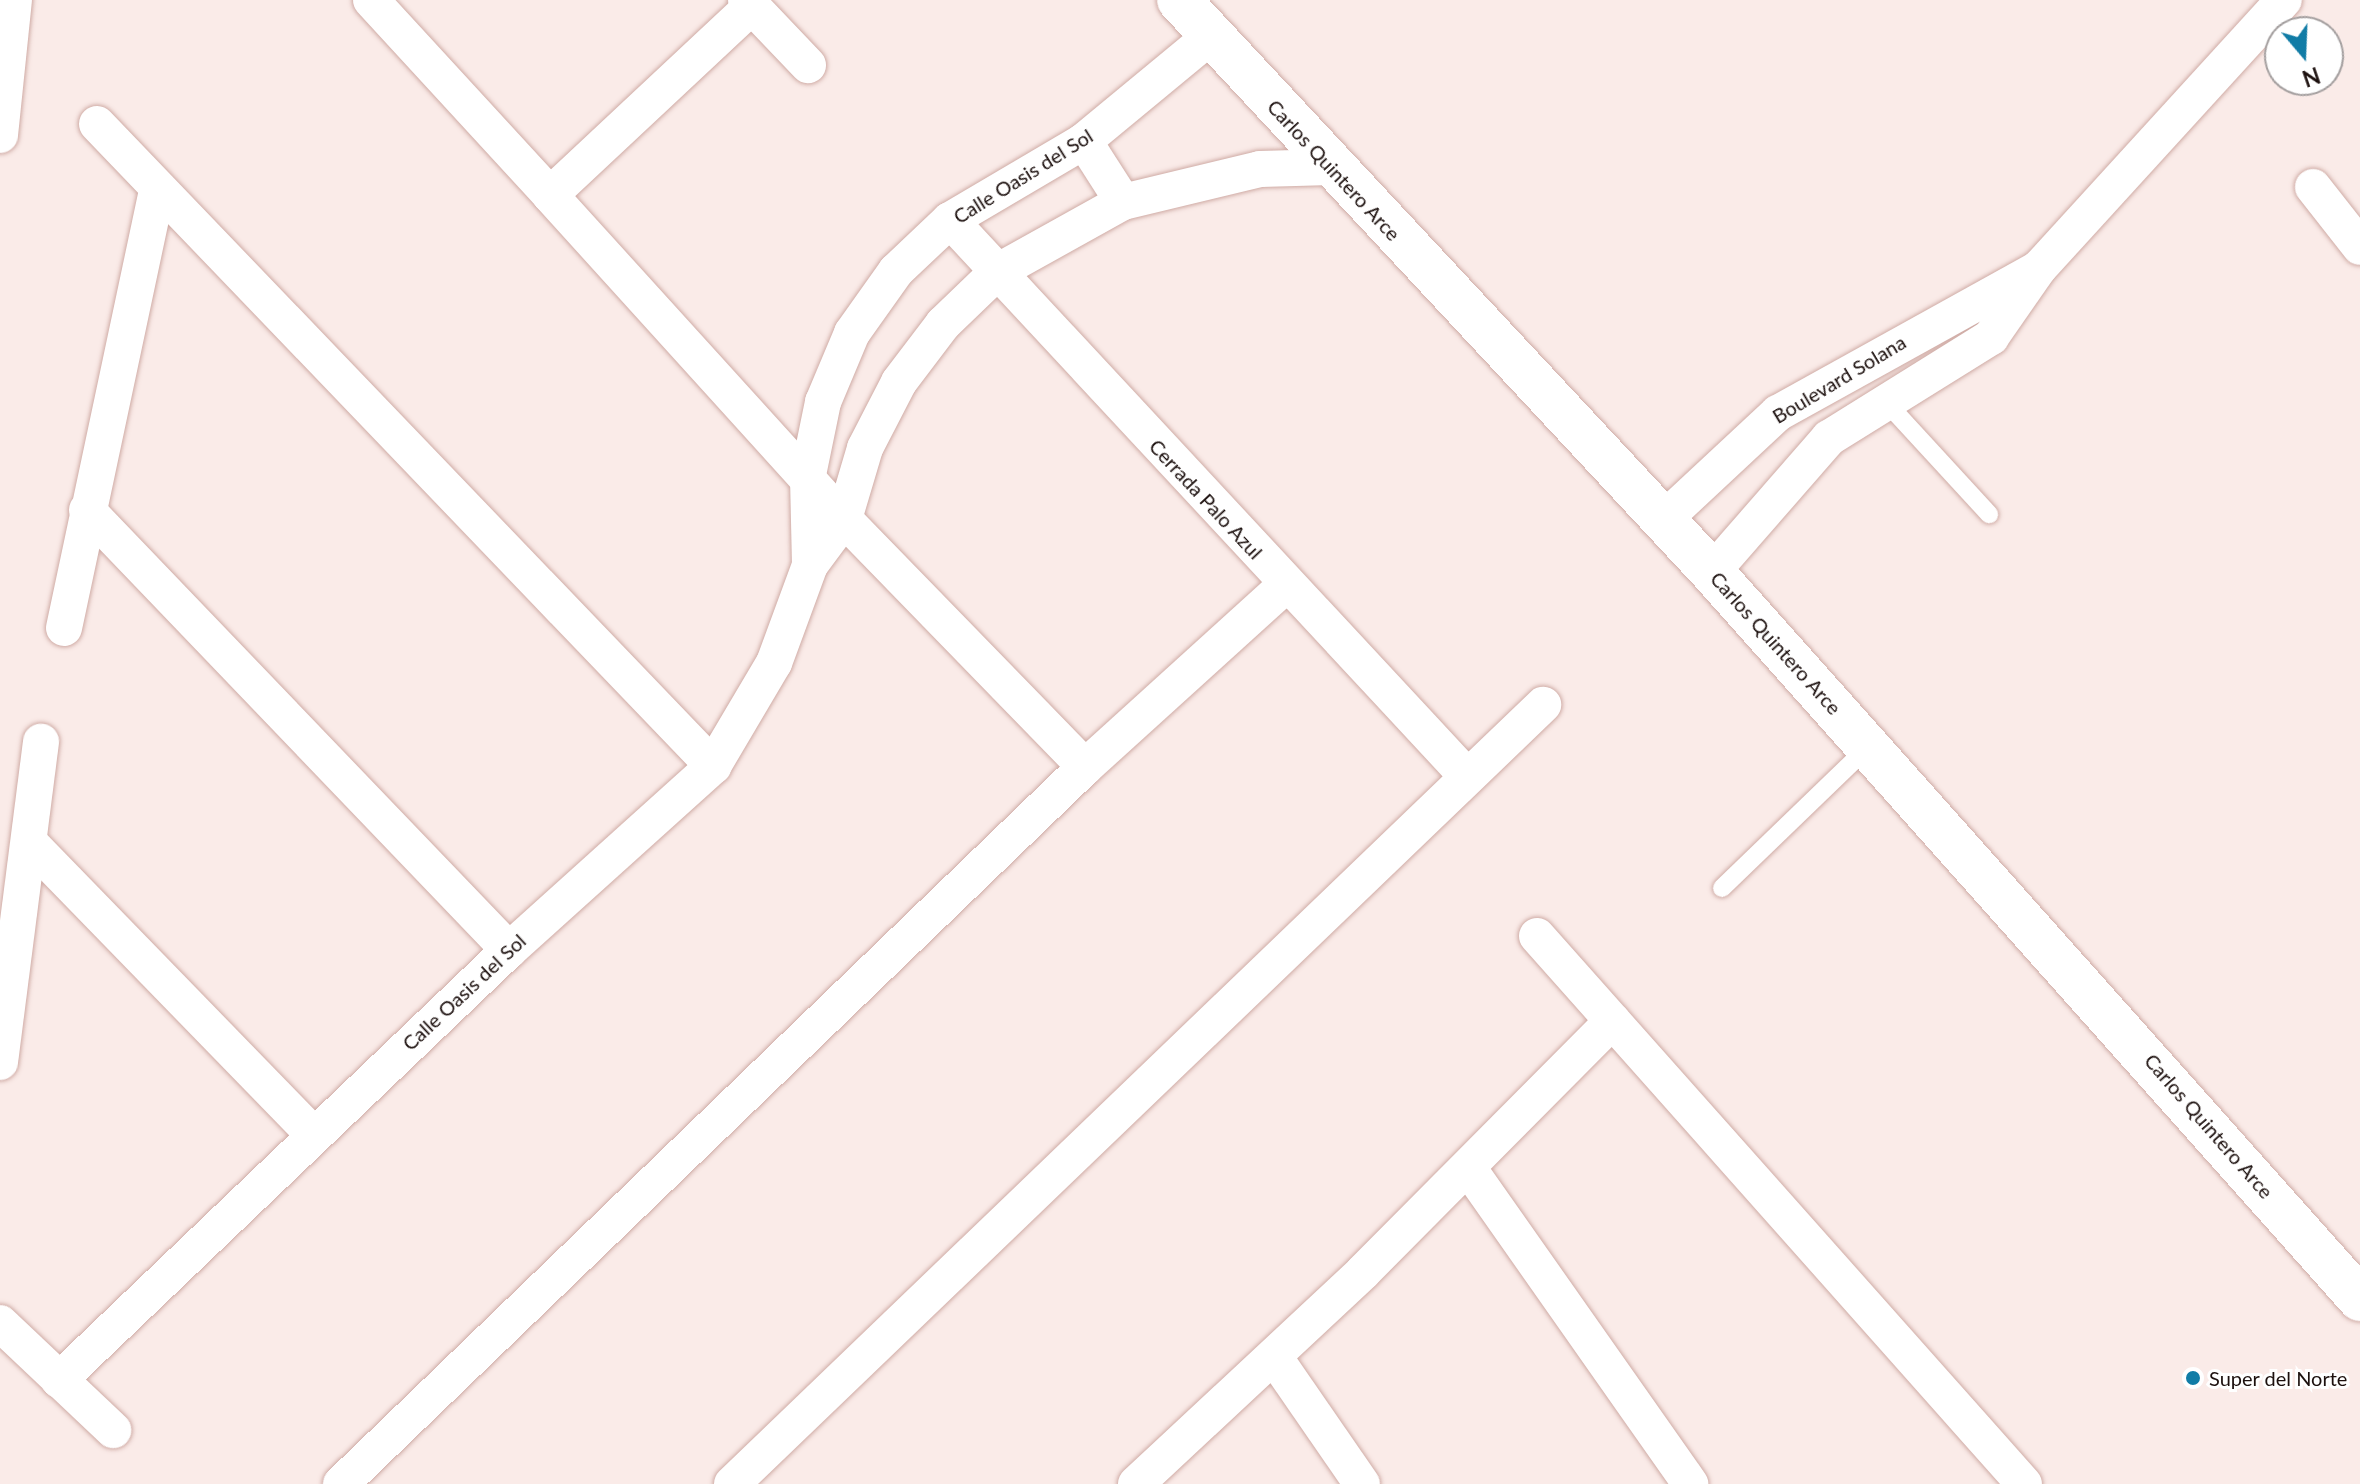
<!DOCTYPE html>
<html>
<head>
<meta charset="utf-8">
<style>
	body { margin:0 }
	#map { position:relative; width:2360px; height:1484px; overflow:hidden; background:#faebe8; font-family:Lato,sans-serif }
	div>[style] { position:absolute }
	.roads { filter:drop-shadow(0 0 2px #cfaba5) drop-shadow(0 0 2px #cfaba5) }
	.lane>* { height:18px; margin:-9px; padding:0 9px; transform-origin:9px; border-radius:9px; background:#fff }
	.street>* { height:36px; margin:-18px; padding:0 18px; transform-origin:18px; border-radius:18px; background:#fff }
	.secondary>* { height:44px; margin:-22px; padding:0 22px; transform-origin:22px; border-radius:22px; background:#fff }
	.dots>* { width:22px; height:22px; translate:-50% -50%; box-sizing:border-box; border:4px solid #fff; border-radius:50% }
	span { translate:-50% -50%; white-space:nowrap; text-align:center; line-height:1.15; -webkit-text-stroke:6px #fff; paint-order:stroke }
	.street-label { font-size:20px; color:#1c100e }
	.poi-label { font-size:20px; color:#1c100e }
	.left { translate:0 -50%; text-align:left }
	.north { position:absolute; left:2264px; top:16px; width:80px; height:80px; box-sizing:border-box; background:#fff; border:2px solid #a49f9f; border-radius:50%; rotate:161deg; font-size:22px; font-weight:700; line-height:32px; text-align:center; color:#1c100e }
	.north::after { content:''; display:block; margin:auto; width:28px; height:36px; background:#117ca6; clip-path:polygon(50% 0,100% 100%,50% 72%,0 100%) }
</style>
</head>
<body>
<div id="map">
	<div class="roads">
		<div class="lane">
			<div style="left:1885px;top:401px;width:154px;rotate:47.4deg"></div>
			<div style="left:1722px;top:888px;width:202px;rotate:-44deg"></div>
		</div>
		<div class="street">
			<div style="left:371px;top:0;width:265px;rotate:47.4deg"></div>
			<div style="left:550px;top:195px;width:277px;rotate:-43.1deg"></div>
			<div style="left:746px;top:0;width:90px;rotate:46.4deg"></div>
			<div style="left:97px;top:124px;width:890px;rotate:46.18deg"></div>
			<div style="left:0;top:135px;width:136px;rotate:-84.1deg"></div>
			<div style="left:1084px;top:141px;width:72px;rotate:57.4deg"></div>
			<div style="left:2313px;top:187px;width:76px;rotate:51.9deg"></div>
			<div style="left:550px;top:195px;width:438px;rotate:47.8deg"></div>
			<div style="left:844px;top:519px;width:346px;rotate:45.8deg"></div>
			<div style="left:950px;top:220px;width:758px;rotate:47.09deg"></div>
			<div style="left:87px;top:510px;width:610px;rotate:46.2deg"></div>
			<div style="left:1661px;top:522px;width:160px;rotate:-43deg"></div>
			<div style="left:1778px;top:413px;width:293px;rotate:-29deg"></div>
			<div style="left:810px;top:565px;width:90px;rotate:-91.3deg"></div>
			<div style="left:808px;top:475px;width:75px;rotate:-78.4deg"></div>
			<div style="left:823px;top:402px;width:75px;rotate:-67.2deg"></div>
			<div style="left:852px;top:333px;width:76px;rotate:-54.6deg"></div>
			<div style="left:896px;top:271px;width:74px;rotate:-43.4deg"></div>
			<div style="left:950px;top:220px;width:156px;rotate:-30.5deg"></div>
			<div style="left:1084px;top:141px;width:165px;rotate:-39.6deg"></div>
			<div style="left:1712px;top:572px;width:178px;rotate:-48.9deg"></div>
			<div style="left:1829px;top:438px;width:191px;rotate:-31.9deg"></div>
			<div style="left:1991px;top:337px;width:84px;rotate:-55.2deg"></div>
			<div style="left:2039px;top:268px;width:363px;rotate:-47.6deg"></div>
			<div style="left:64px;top:628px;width:446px;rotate:-78deg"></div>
			<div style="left:30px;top:843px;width:407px;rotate:45.8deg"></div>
			<div style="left:1537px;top:936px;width:733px;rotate:48.37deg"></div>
			<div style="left:0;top:1062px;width:323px;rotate:-82.7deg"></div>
			<div style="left:1469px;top:1169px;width:385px;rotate:54.9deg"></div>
			<div style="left:0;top:1323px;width:156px;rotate:43.4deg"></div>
			<div style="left:1275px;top:1358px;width:153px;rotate:55.4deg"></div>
			<div style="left:59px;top:1380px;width:622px;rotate:-43.7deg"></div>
			<div style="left:509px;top:950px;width:275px;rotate:-42deg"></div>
			<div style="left:713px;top:766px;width:120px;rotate:-59.4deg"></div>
			<div style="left:774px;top:663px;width:104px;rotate:-69.8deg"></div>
			<div style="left:810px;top:565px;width:57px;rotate:-53.5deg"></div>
			<div style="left:844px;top:519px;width:74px;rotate:-73.5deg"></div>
			<div style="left:865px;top:448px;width:74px;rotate:-62.7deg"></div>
			<div style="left:899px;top:382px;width:73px;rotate:-52.8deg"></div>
			<div style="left:943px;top:324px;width:75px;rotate:-43.9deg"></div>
			<div style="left:997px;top:272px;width:144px;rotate:-29.1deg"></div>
			<div style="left:1123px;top:202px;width:141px;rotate:-13.5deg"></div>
			<div style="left:1260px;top:169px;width:71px;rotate:-1.6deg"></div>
			<div style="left:341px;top:1484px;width:1033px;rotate:-43.94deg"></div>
			<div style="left:1085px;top:767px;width:271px;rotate:-42.2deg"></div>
			<div style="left:732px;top:1484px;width:1125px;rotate:-43.85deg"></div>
			<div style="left:1136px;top:1484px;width:311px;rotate:-43deg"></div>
			<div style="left:1363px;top:1272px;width:354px;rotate:-45.2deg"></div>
		</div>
		<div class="secondary">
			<div style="left:1179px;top:0;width:782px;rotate:47.02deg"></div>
			<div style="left:1712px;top:572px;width:974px;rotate:48.29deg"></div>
		</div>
	</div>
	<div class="dots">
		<div style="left:2193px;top:1378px;background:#117ca6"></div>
	</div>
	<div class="street-label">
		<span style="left:1334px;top:170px;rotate:47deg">Carlos Quintero Arce</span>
		<span style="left:1023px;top:176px;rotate:-32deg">Calle Oasis del Sol</span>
		<span style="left:1839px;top:379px;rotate:-31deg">Boulevard Solana</span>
		<span style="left:1206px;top:499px;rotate:47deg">Cerrada Palo Azul</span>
		<span style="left:1776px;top:643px;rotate:48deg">Carlos Quintero Arce</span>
		<span style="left:464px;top:992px;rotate:-43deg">Calle Oasis del Sol</span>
		<span style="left:2209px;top:1126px;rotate:49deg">Carlos Quintero Arce</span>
	</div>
	<div class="poi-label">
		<span class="left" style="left:2209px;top:1378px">Super del Norte</span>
	</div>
	<div class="north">N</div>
</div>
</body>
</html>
